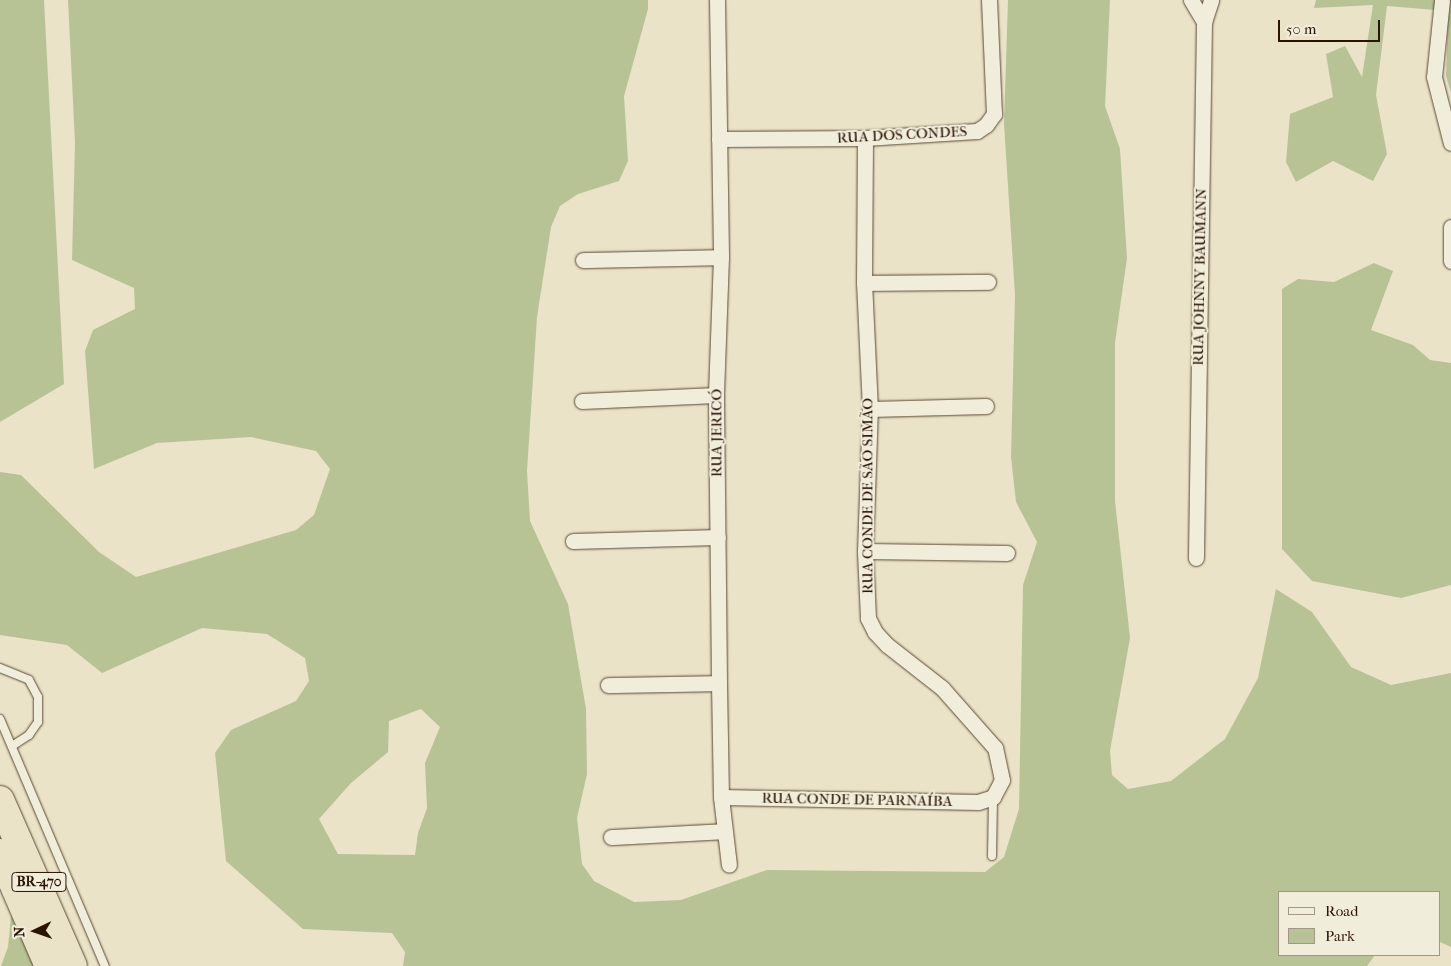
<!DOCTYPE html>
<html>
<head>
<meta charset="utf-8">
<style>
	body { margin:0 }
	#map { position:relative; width:1451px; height:966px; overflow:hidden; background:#eae3c7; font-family:"IM FELL French Canon",serif }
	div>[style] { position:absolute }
	.green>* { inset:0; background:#b8c395 }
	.roads { filter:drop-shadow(0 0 1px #5b4733) drop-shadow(0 0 1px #5b4733) }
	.service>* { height:8px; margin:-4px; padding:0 4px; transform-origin:4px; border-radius:4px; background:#f1eddb }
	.minor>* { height:15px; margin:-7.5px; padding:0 7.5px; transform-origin:7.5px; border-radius:7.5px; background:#f1eddb }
	.motorway>* { height:28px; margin:-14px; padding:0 14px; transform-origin:14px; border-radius:14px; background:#eae3c7 }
	span { translate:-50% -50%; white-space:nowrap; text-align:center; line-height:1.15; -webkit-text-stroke:4px #f1eddb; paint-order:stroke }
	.shield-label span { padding:1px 4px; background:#f1eddb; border:1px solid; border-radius:4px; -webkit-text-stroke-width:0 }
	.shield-label { font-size:14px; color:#2b1302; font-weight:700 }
	.street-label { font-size:15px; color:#2b1302 }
	.legend { position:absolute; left:1278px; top:891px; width:162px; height:65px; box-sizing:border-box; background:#f1eddb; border:1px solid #a29684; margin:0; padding:6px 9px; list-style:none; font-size:15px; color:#2b1302 }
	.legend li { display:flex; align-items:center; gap:10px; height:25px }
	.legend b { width:25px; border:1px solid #a29684 }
	.north { position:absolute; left:10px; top:906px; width:50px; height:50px; -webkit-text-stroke:4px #f1eddb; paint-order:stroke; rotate:267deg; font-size:14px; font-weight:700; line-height:20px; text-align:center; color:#2b1302 }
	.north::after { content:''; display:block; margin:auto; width:18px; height:22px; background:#2b1302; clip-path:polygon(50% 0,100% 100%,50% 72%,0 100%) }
	.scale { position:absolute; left:1278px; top:20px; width:102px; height:22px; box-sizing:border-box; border:2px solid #2b1302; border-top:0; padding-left:6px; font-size:15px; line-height:18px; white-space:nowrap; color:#2b1302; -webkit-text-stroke:4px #f1eddb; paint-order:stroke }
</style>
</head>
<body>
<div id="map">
	<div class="green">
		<div style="clip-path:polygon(0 0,44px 0,64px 384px,0 422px)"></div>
		<div style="clip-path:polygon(evenodd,68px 0,648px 0,648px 9px,624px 96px,628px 161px,619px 181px,578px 194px,560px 206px,551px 227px,537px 317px,527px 471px,530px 521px,568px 604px,586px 709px,587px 774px,577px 818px,582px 864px,594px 881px,634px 902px,681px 900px,767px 870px,985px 872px,1004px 857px,1019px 809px,1023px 585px,1037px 542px,1016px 502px,1011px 457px,1015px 295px,1004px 124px,1008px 0,1110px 0,1105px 106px,1120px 149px,1127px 258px,1115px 343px,1115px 501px,1130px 638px,1110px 751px,1112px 775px,1128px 789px,1171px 781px,1225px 739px,1258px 678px,1276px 589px,1312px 612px,1351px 667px,1391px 685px,1451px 673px,1451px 947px,1440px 942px,1440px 892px,1280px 892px,1280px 955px,1375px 955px,1367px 966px,403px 966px,405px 952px,392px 933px,303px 929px,226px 861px,215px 753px,231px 730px,296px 701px,309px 681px,305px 658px,267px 634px,202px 628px,102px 673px,67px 645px,0 635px,0 472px,21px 475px,99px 552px,136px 577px,296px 530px,314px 515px,330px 469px,316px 451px,251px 437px,157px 443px,94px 469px,85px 351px,93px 330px,135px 309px,134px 288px,72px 260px,75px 143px,68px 0,421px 709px,440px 727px,425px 763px,427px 808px,418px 833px,415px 855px,338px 854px,319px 819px,351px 783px,388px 752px,389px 721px,421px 709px)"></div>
		<div style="clip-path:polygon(1316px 0,1451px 0,1451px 93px,1446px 76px,1448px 11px,1387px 6px,1376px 95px,1387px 154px,1373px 181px,1333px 161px,1296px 182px,1286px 162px,1290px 114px,1333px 97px,1326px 54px,1345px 46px,1362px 77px,1373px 5px,1314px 8px)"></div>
		<div style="clip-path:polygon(1374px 263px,1393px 271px,1371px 330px,1413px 345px,1430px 360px,1451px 363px,1451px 585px,1401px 598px,1312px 581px,1282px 549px,1282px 289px,1298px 279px,1334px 282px)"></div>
		<div style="clip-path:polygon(11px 916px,35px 966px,1px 966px,8px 947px)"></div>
	</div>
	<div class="roads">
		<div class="service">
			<div style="left:0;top:668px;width:31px;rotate:22deg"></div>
			<div style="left:29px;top:680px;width:19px;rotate:62deg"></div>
			<div style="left:38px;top:697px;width:25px;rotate:90deg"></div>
			<div style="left:38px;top:722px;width:16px;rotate:125deg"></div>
			<div style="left:29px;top:735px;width:20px;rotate:147deg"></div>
			<div style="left:0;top:719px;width:268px;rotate:67deg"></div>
			<div style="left:992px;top:856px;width:59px;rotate:-89deg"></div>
		</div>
		<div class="minor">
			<div style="left:717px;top:0;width:257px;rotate:89.1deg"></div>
			<div style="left:721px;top:257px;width:138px;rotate:92.1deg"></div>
			<div style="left:716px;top:395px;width:288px;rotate:89.4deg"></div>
			<div style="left:719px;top:683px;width:114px;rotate:89deg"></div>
			<div style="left:721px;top:797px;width:68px;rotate:83.3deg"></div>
			<div style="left:1191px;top:0;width:26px;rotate:59deg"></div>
			<div style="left:1204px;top:22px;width:536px;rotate:90.86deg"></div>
			<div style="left:1442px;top:0;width:77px;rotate:95.9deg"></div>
			<div style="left:1434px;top:77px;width:68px;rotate:75.6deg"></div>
			<div style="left:1204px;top:22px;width:23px;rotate:-72deg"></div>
			<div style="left:719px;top:139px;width:146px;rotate:-0.4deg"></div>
			<div style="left:865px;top:138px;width:112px;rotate:-3.6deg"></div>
			<div style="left:977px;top:131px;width:11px;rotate:-34deg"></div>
			<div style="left:986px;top:125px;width:14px;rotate:-54deg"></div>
			<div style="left:994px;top:114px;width:114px;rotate:-92.5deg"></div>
			<div style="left:1451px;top:227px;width:34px;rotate:90deg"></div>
			<div style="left:583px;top:260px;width:138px;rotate:-1.2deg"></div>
			<div style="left:864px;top:283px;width:124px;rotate:-0.5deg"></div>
			<div style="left:582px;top:401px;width:134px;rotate:-2.6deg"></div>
			<div style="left:870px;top:409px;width:116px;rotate:-1.5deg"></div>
			<div style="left:573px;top:541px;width:145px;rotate:-1.6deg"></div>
			<div style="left:865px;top:551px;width:142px;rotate:0.8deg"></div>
			<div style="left:608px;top:685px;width:111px;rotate:-1deg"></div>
			<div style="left:721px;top:797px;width:257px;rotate:1.1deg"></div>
			<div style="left:978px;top:802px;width:16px;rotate:-18deg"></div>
			<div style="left:993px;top:797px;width:19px;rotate:-62deg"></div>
			<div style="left:1002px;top:780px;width:33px;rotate:-102deg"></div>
			<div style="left:995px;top:748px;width:80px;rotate:-131.5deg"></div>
			<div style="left:942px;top:688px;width:70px;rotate:-142deg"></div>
			<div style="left:887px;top:645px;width:18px;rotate:-133deg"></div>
			<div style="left:875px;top:632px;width:16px;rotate:-117deg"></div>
			<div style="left:868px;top:618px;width:67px;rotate:-92.6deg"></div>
			<div style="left:865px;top:551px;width:142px;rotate:-88deg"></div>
			<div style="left:870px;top:409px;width:126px;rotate:-92.7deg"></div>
			<div style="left:864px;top:283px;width:145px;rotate:-89.6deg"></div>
			<div style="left:611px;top:837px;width:113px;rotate:-3deg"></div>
		</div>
		<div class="motorway">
			<div style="left:0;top:800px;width:181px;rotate:66.3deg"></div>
			<div style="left:0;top:853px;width:123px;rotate:66.6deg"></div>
		</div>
	</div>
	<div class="shield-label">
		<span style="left:39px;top:882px">BR-470</span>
	</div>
	<div class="street-label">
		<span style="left:902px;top:135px;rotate:-3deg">RUA DOS CONDES</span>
		<span style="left:1200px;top:277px;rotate:-89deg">RUA JOHNNY BAUMANN</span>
		<span style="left:717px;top:433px;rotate:-90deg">RUA JERICÓ</span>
		<span style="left:868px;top:496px;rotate:-90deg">RUA CONDE DE SÃO SIMÃO</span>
		<span style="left:857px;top:800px;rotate:1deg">RUA CONDE DE PARNAÍBA</span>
	</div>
	<ul class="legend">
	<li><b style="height:6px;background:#f1eddb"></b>Road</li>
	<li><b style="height:14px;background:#b8c395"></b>Park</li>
	</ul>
	<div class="north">N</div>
	<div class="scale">50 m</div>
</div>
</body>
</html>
